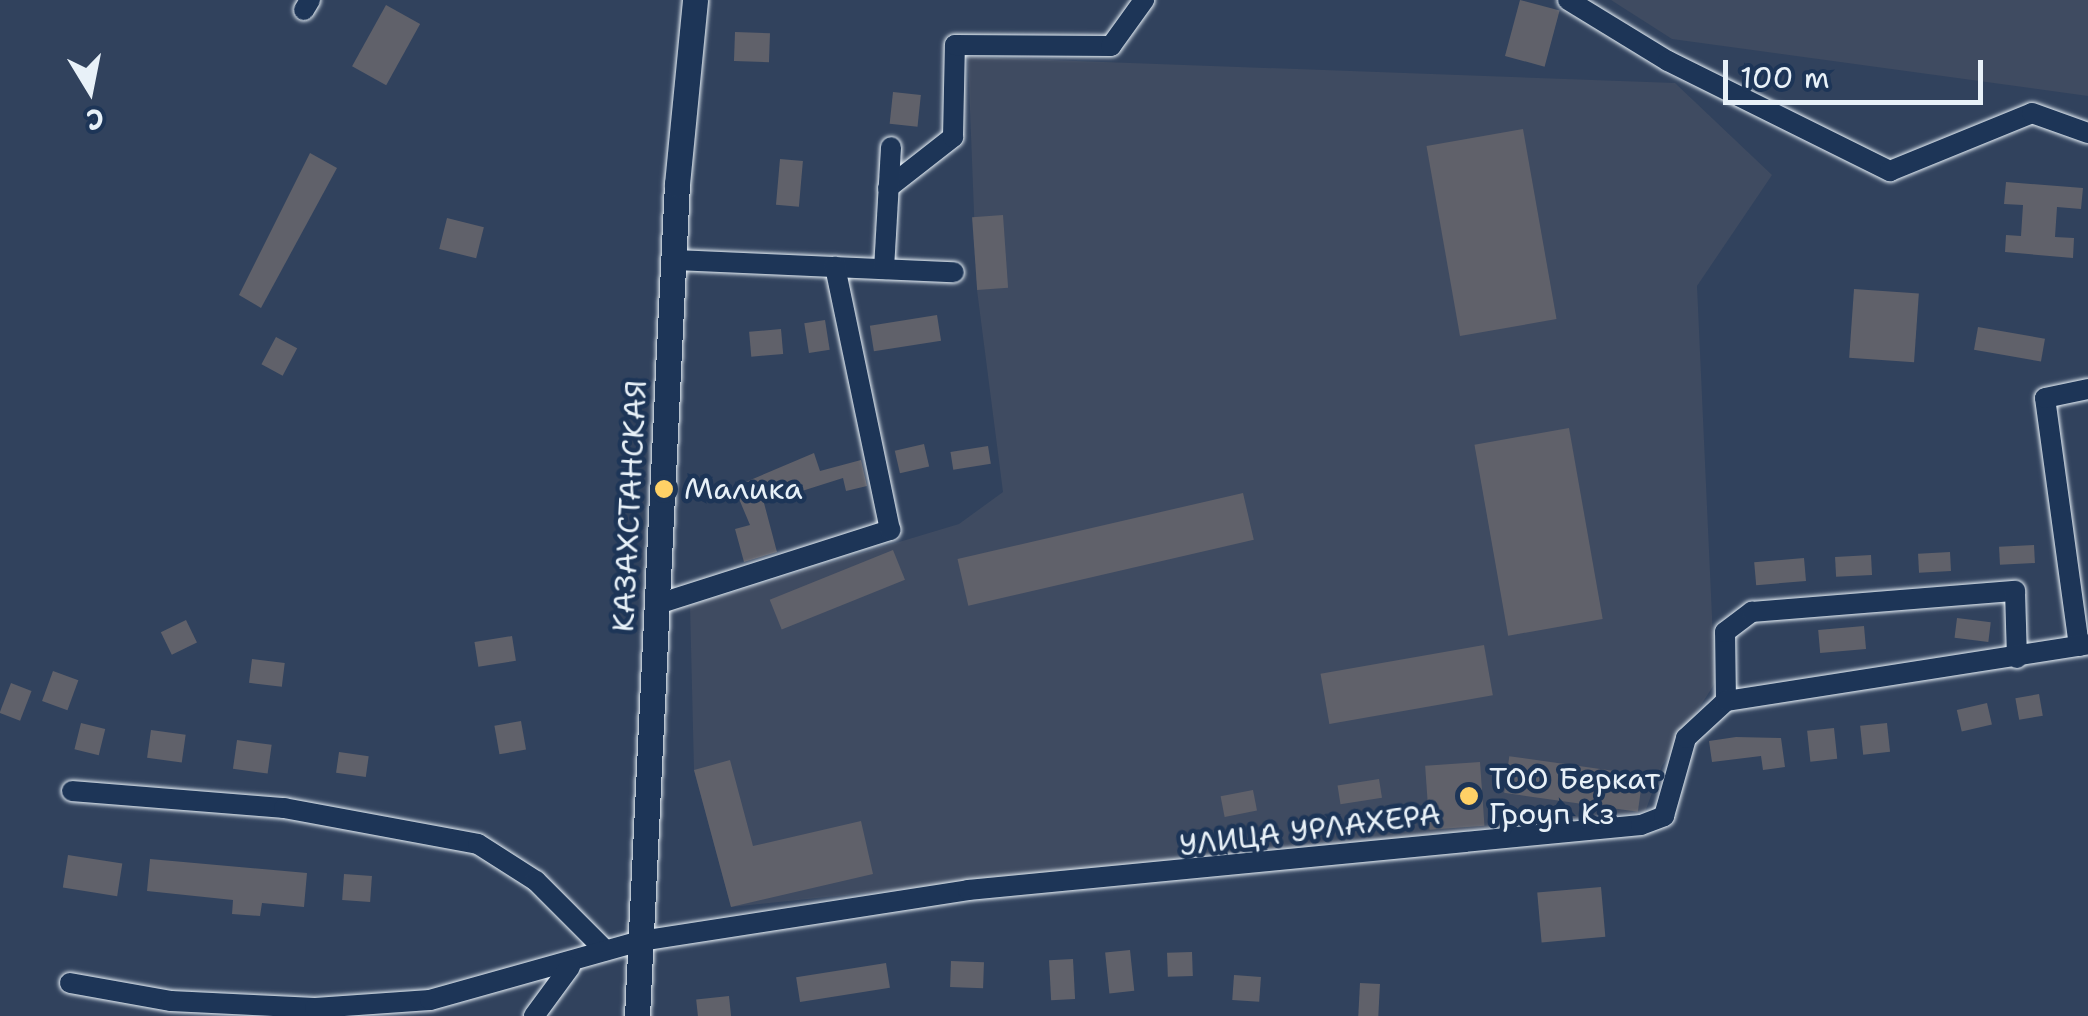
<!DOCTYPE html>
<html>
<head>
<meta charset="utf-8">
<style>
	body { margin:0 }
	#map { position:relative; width:2088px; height:1016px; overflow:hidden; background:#31425d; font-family:"Shantell Sans",sans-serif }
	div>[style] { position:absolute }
	.built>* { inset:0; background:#3f4b61 }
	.building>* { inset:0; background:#60616a; transform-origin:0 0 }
	.roads { filter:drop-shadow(0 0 2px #e8f1f8) drop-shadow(0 0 2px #e8f1f8) }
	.minor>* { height:20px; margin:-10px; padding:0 10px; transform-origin:10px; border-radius:10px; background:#1d3557 }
	.major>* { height:25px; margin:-12.5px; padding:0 12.5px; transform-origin:12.5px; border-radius:12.5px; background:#1d3557 }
	.dots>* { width:28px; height:28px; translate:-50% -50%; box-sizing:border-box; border:5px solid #1d3557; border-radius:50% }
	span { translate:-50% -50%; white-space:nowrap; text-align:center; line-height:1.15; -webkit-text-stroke:9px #1d3557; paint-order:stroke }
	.poi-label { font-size:30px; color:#e8f1f8 }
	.left { translate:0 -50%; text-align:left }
	.street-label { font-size:30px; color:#e8f1f8 }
	.north { position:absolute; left:40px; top:40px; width:100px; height:100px; -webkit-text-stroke:8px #1d3557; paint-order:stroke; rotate:170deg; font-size:28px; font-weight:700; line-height:40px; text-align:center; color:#e8f1f8 }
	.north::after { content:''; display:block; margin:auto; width:35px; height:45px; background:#e8f1f8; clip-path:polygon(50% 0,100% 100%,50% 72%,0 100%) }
	.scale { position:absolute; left:1723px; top:60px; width:260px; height:45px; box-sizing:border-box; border:5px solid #e8f1f8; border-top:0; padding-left:12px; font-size:30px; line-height:35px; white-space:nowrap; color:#e8f1f8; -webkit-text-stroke:8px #1d3557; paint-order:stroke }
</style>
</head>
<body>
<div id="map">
	<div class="built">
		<div style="clip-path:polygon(1611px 0,2088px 0,2088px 96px,1672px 39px)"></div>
		<div style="clip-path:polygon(968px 57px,1675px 83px,1772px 175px,1697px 286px,1715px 683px,1662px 766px,1645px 812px,731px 907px,694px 770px,690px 605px,959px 524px,1003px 492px,977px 290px)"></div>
	</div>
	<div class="building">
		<div style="left:1520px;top:0;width:41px;height:58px;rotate:15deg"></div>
		<div style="left:386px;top:5px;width:39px;height:70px;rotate:29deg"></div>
		<div style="left:735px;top:32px;width:35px;height:29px;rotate:2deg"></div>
		<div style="left:893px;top:92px;width:28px;height:32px;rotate:6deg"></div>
		<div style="left:1523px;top:129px;width:193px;height:98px;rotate:80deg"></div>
		<div style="clip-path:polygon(310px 153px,337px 168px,261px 308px,239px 295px)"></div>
		<div style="left:780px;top:159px;width:23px;height:46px;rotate:5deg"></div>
		<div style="clip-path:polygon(2006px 182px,2083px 188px,2081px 209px,2057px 207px,2055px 237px,2074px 238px,2073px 258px,2005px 252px,2006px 235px,2021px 236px,2023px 205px,2004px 204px)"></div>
		<div style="left:1003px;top:215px;width:73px;height:31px;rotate:86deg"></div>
		<div style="left:447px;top:218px;width:38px;height:32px;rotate:14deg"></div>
		<div style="left:1854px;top:289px;width:65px;height:69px;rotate:4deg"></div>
		<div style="left:937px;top:315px;width:26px;height:68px;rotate:81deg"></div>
		<div style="left:825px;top:320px;width:30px;height:21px;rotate:81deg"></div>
		<div style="left:1978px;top:327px;width:68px;height:23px;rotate:10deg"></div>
		<div style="left:781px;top:329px;width:25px;height:32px;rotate:85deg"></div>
		<div style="left:276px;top:337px;width:24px;height:31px;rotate:28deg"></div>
		<div style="left:1569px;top:428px;width:194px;height:96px;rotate:80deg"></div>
		<div style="left:924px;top:444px;width:23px;height:30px;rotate:77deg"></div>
		<div style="left:988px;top:446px;width:18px;height:38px;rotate:81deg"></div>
		<div style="clip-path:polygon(814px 453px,820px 471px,861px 460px,867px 486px,846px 491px,843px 478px,764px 503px,777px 552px,744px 562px,735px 529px,750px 525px,734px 487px)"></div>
		<div style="left:1243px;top:493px;width:48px;height:293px;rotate:77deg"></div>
		<div style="left:2034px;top:545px;width:18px;height:35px;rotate:87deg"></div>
		<div style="left:893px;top:550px;width:32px;height:133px;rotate:68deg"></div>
		<div style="left:1950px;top:552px;width:19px;height:32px;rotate:87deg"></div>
		<div style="left:1871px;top:555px;width:20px;height:36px;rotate:87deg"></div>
		<div style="left:1804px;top:558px;width:23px;height:50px;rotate:85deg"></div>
		<div style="left:1957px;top:618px;width:34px;height:20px;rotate:7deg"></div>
		<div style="left:186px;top:620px;width:25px;height:28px;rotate:64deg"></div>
		<div style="left:1864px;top:626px;width:23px;height:46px;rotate:85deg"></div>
		<div style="left:512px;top:636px;width:25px;height:38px;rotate:81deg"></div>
		<div style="left:1484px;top:645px;width:51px;height:166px;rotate:80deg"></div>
		<div style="left:252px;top:659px;width:33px;height:24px;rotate:7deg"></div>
		<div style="left:53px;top:671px;width:27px;height:32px;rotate:20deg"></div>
		<div style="left:11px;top:683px;width:22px;height:32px;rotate:21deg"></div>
		<div style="left:2039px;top:694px;width:22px;height:24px;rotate:80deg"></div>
		<div style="left:1987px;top:703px;width:22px;height:31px;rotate:77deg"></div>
		<div style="left:521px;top:721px;width:29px;height:27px;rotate:80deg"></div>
		<div style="left:81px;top:723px;width:25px;height:27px;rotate:14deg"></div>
		<div style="left:1887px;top:723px;width:29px;height:27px;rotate:84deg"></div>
		<div style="left:1834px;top:728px;width:31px;height:27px;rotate:84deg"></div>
		<div style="left:151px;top:730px;width:35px;height:28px;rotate:8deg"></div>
		<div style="clip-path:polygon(1736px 737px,1781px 738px,1785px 767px,1763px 770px,1761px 756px,1712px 762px,1709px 741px)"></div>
		<div style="left:237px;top:740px;width:35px;height:29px;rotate:8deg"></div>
		<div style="left:339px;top:752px;width:30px;height:21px;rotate:8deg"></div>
		<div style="clip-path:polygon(730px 760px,753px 846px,861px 821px,873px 874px,731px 907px,694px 770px)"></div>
		<div style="left:1480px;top:762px;width:64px;height:55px;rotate:86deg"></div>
		<div style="left:1643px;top:775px;width:37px;height:135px;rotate:98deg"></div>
		<div style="left:1379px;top:779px;width:19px;height:42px;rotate:81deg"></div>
		<div style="left:1253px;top:790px;width:21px;height:33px;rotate:79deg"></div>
		<div style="left:68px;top:855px;width:55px;height:33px;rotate:9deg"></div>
		<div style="clip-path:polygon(150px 859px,307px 873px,304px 907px,262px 903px,260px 916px,232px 914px,233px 900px,147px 891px)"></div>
		<div style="left:344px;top:874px;width:28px;height:26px;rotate:4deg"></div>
		<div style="left:1601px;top:887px;width:50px;height:64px;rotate:85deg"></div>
		<div style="left:1130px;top:950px;width:41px;height:25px;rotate:84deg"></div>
		<div style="left:1192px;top:952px;width:24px;height:25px;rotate:88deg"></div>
		<div style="left:1073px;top:959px;width:40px;height:24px;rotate:87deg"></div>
		<div style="left:951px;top:961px;width:33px;height:26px;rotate:2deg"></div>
		<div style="left:886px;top:963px;width:25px;height:91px;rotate:81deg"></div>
		<div style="left:1234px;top:975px;width:27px;height:25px;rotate:4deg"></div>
		<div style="left:1360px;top:983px;width:20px;height:33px;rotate:3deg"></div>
		<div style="left:729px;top:996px;width:20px;height:33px;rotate:84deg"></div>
	</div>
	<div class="roads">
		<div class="minor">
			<div style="left:1568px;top:0;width:117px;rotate:31.4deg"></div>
			<div style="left:1668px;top:61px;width:248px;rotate:26.4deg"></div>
			<div style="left:1890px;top:171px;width:153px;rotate:-22.2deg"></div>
			<div style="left:2032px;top:113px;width:59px;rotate:19.7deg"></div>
			<div style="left:304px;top:10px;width:12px;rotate:-59deg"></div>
			<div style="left:888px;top:188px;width:83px;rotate:-38.1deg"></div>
			<div style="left:953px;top:137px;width:92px;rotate:-88.8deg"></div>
			<div style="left:955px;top:45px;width:156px;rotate:0.4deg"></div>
			<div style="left:1111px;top:46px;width:57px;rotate:-54.3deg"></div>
			<div style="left:674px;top:260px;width:280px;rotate:2.5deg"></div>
			<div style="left:884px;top:269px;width:122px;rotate:-86.7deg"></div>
			<div style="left:658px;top:604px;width:244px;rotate:-17.7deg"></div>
			<div style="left:890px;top:530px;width:269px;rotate:-101.8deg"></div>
			<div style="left:2079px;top:646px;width:250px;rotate:-97.8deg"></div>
			<div style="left:2045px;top:398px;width:44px;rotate:-11.8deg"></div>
			<div style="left:1726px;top:701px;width:69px;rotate:-90.8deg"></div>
			<div style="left:1725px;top:632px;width:34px;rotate:-37deg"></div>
			<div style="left:1752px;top:612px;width:264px;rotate:-4.6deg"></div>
			<div style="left:2015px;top:591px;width:67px;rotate:88.3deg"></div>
			<div style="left:72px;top:791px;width:213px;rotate:4.6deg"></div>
			<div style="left:284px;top:808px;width:197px;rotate:10.5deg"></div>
			<div style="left:478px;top:844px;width:69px;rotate:32.5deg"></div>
			<div style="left:536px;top:881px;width:98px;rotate:45deg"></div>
			<div style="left:70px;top:983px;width:103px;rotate:10.1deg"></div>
			<div style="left:171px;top:1001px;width:144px;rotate:2.8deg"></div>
			<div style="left:315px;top:1008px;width:115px;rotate:-4deg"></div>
			<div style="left:430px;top:1000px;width:218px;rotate:-15.7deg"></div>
			<div style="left:640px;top:941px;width:332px;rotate:-8.8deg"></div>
			<div style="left:968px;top:890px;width:676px;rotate:-5.52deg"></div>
			<div style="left:1641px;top:825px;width:25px;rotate:-21deg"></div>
			<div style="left:1664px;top:816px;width:81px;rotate:-74.2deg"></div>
			<div style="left:1686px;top:738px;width:54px;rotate:-42.8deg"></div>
			<div style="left:1726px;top:701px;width:366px;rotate:-8.9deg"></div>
			<div style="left:534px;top:1016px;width:61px;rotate:-53.7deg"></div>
		</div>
		<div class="major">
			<div style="left:637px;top:1016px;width:833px;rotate:-87.25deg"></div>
			<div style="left:677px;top:184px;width:185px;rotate:-84.4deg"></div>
		</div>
	</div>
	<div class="dots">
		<div style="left:664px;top:489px;background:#ffd166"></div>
		<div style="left:1469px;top:796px;background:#ffd166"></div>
	</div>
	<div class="poi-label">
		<span class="left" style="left:684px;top:489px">Малика</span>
		<span class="left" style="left:1489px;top:796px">ТОО Беркат<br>Гроуп Кз</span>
	</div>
	<div class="street-label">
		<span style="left:630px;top:506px;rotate:-87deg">КАЗАХСТАНСКАЯ</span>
		<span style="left:1310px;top:830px;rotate:-7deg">УЛИЦА УРЛАХЕРА</span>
	</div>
	<div class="north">С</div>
	<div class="scale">100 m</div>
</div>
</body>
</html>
